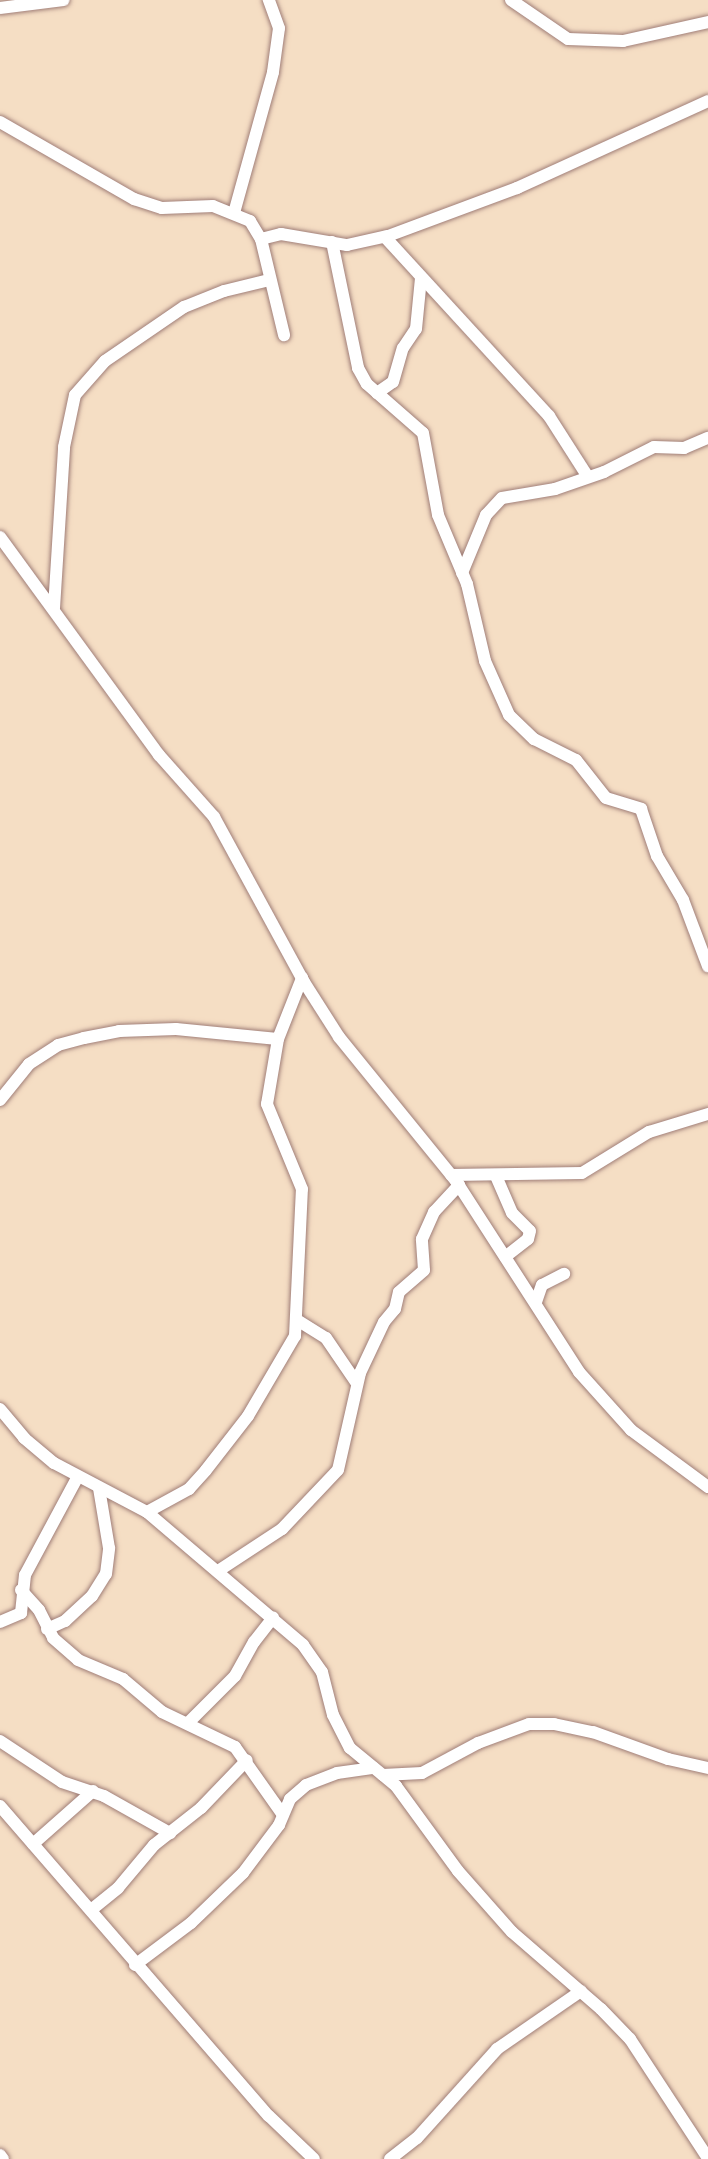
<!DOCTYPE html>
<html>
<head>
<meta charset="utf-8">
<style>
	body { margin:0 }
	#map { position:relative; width:708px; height:2159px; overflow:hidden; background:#f5dec4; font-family:Kalam,sans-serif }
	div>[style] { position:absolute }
	.roads { filter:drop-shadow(0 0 2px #a07e78) drop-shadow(0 0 2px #a07e78) }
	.minor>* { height:12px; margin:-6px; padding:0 6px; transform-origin:6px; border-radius:6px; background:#fff }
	span { translate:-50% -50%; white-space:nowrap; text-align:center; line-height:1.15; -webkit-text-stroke:6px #fdfcf7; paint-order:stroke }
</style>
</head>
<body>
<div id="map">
	<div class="roads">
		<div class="minor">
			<div style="left:511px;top:0;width:69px;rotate:34.4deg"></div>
			<div style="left:568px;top:39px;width:55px;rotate:2.1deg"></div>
			<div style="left:623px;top:41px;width:87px;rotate:-12.6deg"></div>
			<div style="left:0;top:8px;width:64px;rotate:-7.2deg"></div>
			<div style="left:0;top:122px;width:155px;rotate:29.9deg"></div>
			<div style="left:134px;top:199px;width:29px;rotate:18deg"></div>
			<div style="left:162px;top:208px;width:51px;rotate:-2.2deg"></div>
			<div style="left:213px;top:206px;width:40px;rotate:22deg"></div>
			<div style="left:250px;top:221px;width:21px;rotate:59deg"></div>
			<div style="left:261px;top:239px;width:99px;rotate:76.5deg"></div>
			<div style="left:234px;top:213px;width:146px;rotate:-74.5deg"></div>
			<div style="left:273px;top:72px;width:44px;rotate:-82.2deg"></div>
			<div style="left:279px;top:28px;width:30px;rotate:-110deg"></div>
			<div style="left:385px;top:237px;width:243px;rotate:47.5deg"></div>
			<div style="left:549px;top:416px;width:72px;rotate:57.4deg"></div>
			<div style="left:261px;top:239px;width:21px;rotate:-14deg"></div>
			<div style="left:281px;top:234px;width:67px;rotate:9.5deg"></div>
			<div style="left:347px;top:245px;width:42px;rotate:-12.4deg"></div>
			<div style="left:388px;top:236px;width:138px;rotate:-20.4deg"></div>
			<div style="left:517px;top:188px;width:210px;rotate:-24.5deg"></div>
			<div style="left:332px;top:242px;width:129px;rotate:78.3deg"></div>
			<div style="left:358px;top:368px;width:18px;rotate:61deg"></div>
			<div style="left:367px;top:384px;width:74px;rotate:41.2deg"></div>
			<div style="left:423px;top:433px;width:83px;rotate:79.6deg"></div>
			<div style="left:438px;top:515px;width:75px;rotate:67.2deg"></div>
			<div style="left:467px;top:584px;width:79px;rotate:76.8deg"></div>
			<div style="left:485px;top:661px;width:59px;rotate:66deg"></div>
			<div style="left:509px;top:715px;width:35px;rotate:44deg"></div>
			<div style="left:534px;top:739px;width:47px;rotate:26.6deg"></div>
			<div style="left:576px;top:760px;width:48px;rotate:51.7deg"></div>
			<div style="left:606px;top:798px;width:37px;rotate:17deg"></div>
			<div style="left:641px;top:809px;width:50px;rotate:71.2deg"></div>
			<div style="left:657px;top:856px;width:51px;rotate:59.4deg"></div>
			<div style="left:683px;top:900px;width:71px;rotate:69.3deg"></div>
			<div style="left:377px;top:393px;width:19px;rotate:-35deg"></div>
			<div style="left:393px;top:382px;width:35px;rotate:-74deg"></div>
			<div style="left:403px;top:348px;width:23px;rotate:-56deg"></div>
			<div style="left:416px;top:329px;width:51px;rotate:-84.4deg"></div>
			<div style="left:0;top:537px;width:270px;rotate:53.9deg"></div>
			<div style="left:159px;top:755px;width:83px;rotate:48.4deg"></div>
			<div style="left:214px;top:817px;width:188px;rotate:61.4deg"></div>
			<div style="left:304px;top:982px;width:65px;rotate:57.5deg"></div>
			<div style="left:339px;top:1037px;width:186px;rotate:50.9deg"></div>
			<div style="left:456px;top:1181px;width:227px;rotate:57.2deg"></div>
			<div style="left:579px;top:1372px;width:78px;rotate:48.1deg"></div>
			<div style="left:631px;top:1430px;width:96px;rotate:36.5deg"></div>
			<div style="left:462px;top:573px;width:63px;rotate:-67.5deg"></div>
			<div style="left:486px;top:515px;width:23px;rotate:-47deg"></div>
			<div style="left:502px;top:498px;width:54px;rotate:-9.6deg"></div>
			<div style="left:555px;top:489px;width:52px;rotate:-19.1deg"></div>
			<div style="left:604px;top:472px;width:56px;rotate:-26.6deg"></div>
			<div style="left:654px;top:447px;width:30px;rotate:2deg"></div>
			<div style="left:684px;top:448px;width:26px;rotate:-23deg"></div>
			<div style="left:54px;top:608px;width:161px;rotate:-86.4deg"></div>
			<div style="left:64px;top:447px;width:53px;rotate:-78.1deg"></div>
			<div style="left:75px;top:395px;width:45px;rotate:-48.6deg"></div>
			<div style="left:105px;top:361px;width:96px;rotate:-34.4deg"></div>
			<div style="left:184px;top:307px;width:43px;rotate:-21.8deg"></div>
			<div style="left:224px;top:291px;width:46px;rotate:-13.7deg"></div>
			<div style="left:0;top:1100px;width:46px;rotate:-51.1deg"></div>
			<div style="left:29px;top:1064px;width:35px;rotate:-33deg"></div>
			<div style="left:58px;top:1045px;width:27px;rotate:-15deg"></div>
			<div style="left:84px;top:1038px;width:36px;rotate:-11deg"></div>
			<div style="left:119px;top:1031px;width:57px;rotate:-2deg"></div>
			<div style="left:176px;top:1029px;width:102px;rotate:5.6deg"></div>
			<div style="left:451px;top:1175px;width:131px;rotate:-0.9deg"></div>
			<div style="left:582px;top:1173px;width:79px;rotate:-31.5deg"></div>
			<div style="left:649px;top:1132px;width:62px;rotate:-17deg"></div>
			<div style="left:496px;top:1176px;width:40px;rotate:66.6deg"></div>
			<div style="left:512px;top:1213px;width:25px;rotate:45deg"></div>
			<div style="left:530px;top:1231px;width:8px;rotate:104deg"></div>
			<div style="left:528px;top:1239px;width:29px;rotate:142deg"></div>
			<div style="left:536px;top:1302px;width:18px;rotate:-71deg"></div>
			<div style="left:542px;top:1285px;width:25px;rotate:-27deg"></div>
			<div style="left:297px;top:1320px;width:34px;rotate:32deg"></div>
			<div style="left:326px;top:1338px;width:53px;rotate:55.7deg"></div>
			<div style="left:0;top:1409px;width:38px;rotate:50deg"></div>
			<div style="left:24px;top:1438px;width:39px;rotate:40deg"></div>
			<div style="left:54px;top:1463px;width:105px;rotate:27.8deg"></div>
			<div style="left:147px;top:1512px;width:205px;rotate:40.4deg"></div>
			<div style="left:303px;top:1645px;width:33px;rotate:55deg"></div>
			<div style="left:322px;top:1672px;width:44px;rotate:75.7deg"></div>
			<div style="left:333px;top:1715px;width:37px;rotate:63deg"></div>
			<div style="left:350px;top:1748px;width:60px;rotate:39.6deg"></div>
			<div style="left:396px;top:1786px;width:105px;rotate:53.9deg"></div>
			<div style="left:458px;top:1871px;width:81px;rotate:48.5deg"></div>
			<div style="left:512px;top:1932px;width:118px;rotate:40.9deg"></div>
			<div style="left:601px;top:2009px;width:42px;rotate:46deg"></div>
			<div style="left:630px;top:2039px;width:142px;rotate:56.8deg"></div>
			<div style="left:147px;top:1512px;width:48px;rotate:-28.7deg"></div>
			<div style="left:189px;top:1489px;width:25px;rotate:-48deg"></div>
			<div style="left:206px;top:1470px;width:68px;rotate:-52.1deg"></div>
			<div style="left:248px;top:1416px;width:93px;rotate:-59.6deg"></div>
			<div style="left:295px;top:1336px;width:147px;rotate:-87.3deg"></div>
			<div style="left:302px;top:1189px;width:92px;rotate:-112.4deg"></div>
			<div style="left:267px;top:1104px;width:66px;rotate:-80.4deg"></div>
			<div style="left:278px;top:1039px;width:66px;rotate:-68.5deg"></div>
			<div style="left:218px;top:1571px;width:77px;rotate:-33.3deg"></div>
			<div style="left:282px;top:1529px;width:81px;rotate:-46.5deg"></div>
			<div style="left:338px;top:1470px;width:99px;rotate:-77.2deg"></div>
			<div style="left:360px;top:1373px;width:56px;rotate:-64.8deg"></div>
			<div style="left:384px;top:1322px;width:17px;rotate:-50deg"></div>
			<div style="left:395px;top:1309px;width:17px;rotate:-77deg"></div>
			<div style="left:399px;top:1292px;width:33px;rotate:-41deg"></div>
			<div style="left:424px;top:1270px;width:31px;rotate:-94deg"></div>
			<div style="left:422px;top:1239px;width:30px;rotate:-66deg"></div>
			<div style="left:434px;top:1212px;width:37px;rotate:-47deg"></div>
			<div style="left:21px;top:1590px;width:27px;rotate:48deg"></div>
			<div style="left:39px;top:1610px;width:31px;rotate:63deg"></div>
			<div style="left:53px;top:1638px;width:33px;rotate:41deg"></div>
			<div style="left:78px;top:1660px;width:49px;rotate:22.9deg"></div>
			<div style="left:123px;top:1679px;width:51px;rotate:40.2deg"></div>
			<div style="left:162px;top:1712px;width:81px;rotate:25.6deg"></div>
			<div style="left:235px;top:1747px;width:83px;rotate:54.8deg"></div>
			<div style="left:0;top:1622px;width:23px;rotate:-23deg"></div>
			<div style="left:21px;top:1613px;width:38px;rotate:-84deg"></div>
			<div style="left:25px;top:1575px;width:110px;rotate:-61.8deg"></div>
			<div style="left:47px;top:1629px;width:20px;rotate:-24deg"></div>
			<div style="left:65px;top:1621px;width:37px;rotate:-43deg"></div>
			<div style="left:92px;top:1596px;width:26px;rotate:-58deg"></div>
			<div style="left:106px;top:1574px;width:26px;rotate:-83deg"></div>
			<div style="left:109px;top:1548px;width:61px;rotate:-99.5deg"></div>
			<div style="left:189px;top:1722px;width:65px;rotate:-45deg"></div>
			<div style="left:235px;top:1676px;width:39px;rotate:-61deg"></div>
			<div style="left:254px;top:1642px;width:31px;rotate:-52deg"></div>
			<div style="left:0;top:1741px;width:74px;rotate:33.5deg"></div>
			<div style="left:62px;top:1782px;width:44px;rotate:18.4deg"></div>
			<div style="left:104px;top:1796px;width:76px;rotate:29.3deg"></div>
			<div style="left:383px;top:1775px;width:39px;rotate:-3deg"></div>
			<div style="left:422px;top:1773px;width:64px;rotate:-28.2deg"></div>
			<div style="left:478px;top:1743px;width:54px;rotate:-20.4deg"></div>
			<div style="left:529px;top:1724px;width:25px"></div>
			<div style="left:554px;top:1724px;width:40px;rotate:12deg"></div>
			<div style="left:593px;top:1732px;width:80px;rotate:19.8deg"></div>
			<div style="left:668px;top:1759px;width:41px;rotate:12.7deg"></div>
			<div style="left:0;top:1806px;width:410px;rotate:49.1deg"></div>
			<div style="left:269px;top:2116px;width:62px;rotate:43.7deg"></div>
			<div style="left:33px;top:1844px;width:80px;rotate:-41.5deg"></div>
			<div style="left:91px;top:1910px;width:35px;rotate:-39deg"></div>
			<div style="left:118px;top:1888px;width:56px;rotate:-50.1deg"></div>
			<div style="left:154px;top:1845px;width:60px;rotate:-38.2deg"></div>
			<div style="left:201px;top:1808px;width:66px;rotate:-46.2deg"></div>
			<div style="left:135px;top:1965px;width:70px;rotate:-36.9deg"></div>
			<div style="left:191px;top:1923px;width:72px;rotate:-43.9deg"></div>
			<div style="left:243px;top:1873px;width:60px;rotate:-53.1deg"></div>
			<div style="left:279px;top:1825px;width:28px;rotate:-67deg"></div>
			<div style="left:290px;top:1799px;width:21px;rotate:-41deg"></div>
			<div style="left:306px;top:1785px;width:33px;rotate:-21deg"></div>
			<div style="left:337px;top:1773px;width:37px;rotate:-8deg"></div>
			<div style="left:0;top:2155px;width:5px;rotate:53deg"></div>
			<div style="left:390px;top:2159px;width:34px;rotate:-38deg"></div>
			<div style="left:417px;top:2138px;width:120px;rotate:-48deg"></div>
			<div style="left:497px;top:2049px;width:102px;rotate:-34.6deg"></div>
		</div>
	</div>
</div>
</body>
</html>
